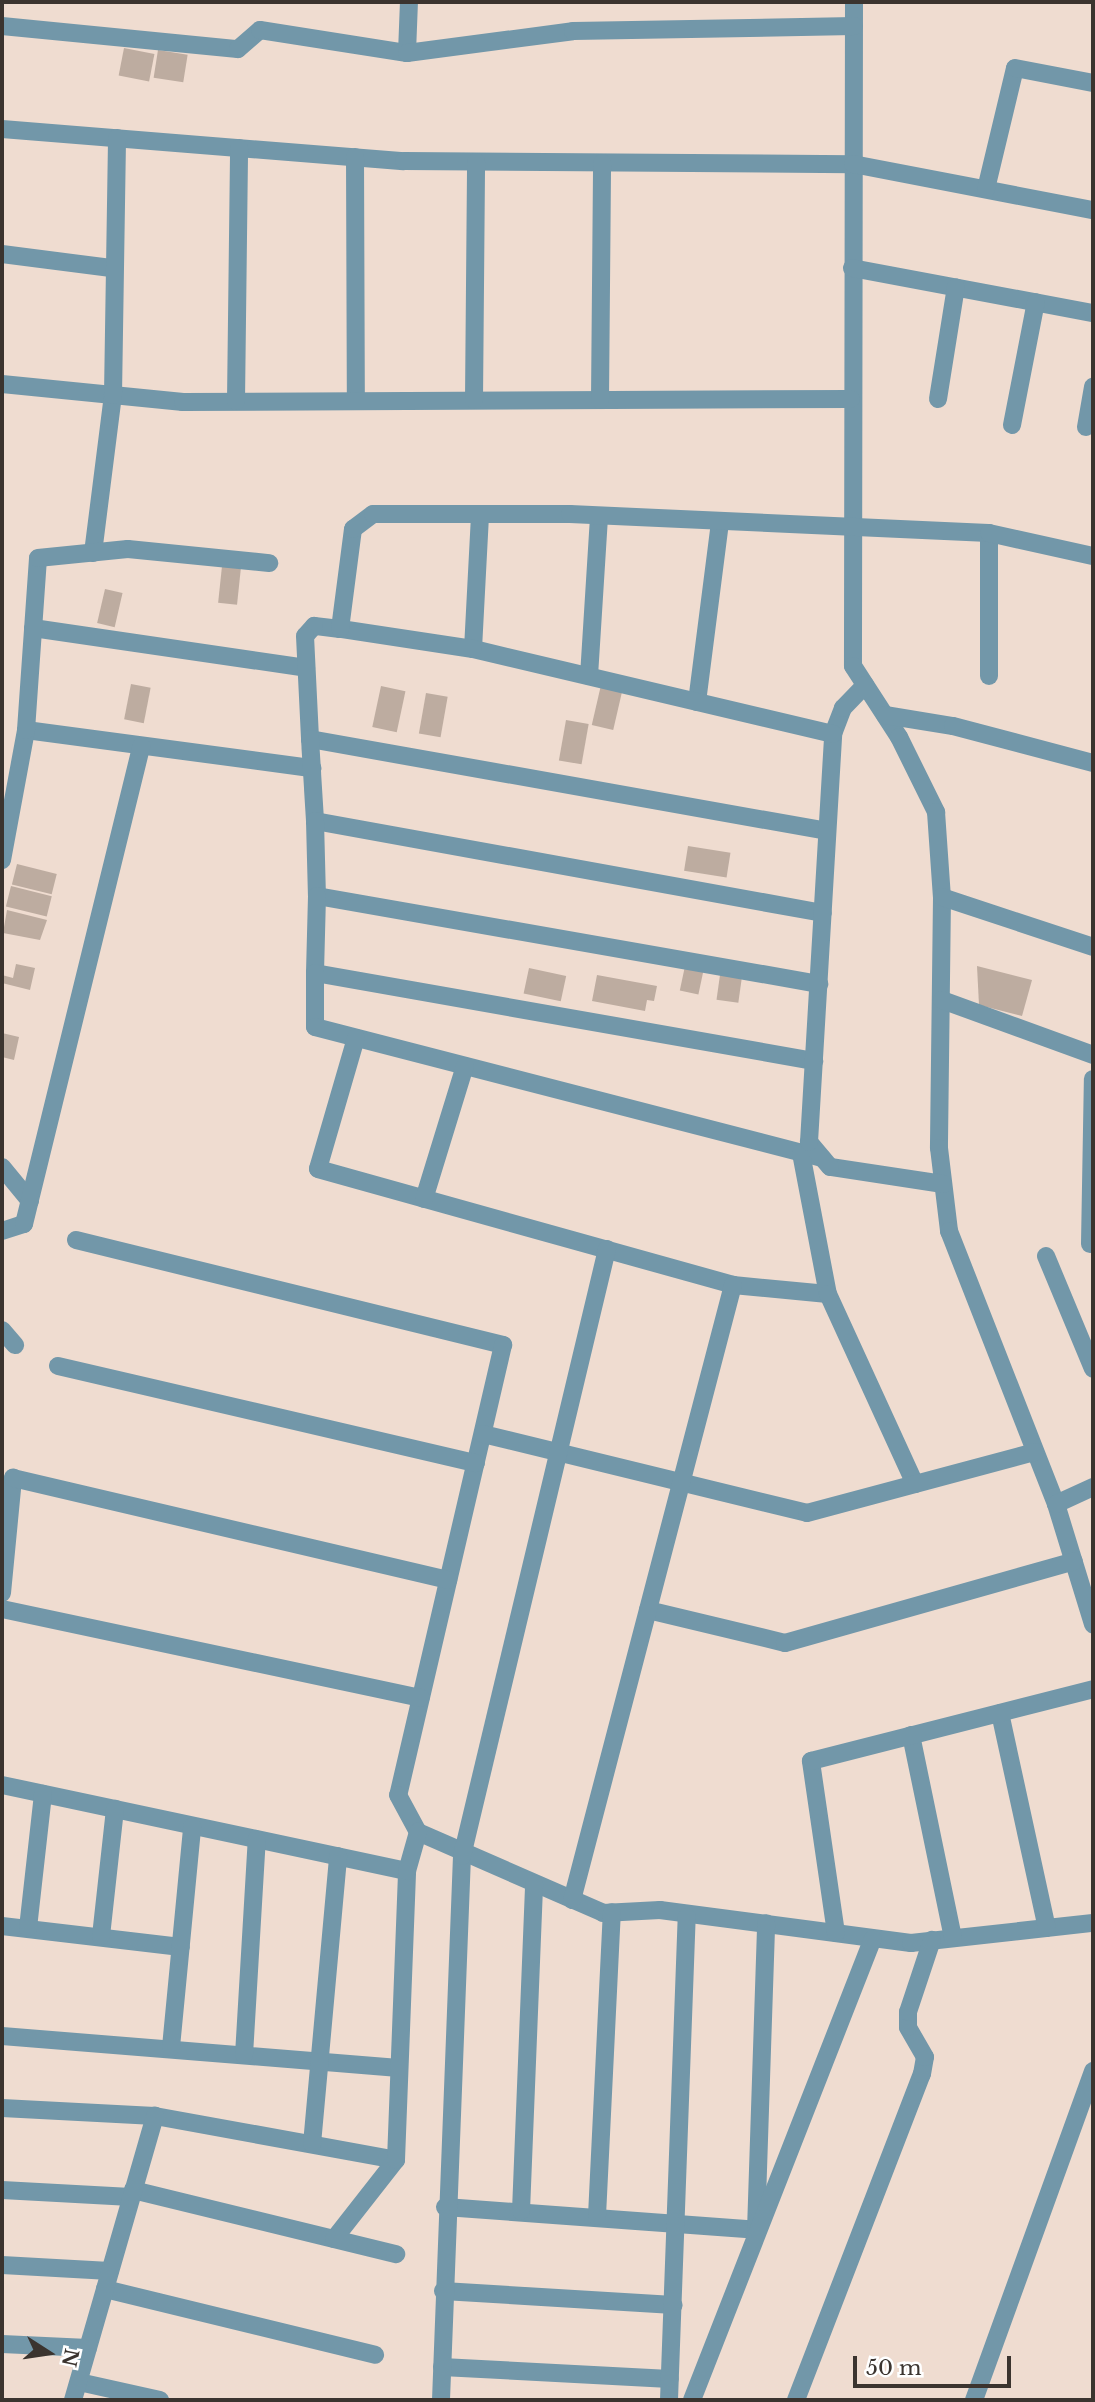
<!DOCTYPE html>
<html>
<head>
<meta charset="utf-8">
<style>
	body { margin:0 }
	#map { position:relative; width:1095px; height:2402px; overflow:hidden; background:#efdcd0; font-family:"Libre Baskerville",serif }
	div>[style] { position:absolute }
	.building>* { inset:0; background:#bdaca0; transform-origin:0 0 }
	.minor>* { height:18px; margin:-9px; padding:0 9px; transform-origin:9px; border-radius:9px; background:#7297a9 }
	span { translate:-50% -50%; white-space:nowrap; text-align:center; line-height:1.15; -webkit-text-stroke:7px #fff; paint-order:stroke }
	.frame { position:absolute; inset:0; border:4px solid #3b342f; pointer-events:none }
	.north { position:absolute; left:14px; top:2318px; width:70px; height:70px; -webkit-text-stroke:5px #fff; paint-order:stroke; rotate:102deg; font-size:19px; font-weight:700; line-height:28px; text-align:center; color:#3b342f }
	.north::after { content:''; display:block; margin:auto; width:24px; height:32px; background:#3b342f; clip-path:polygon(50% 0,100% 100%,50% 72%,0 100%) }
	.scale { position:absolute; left:853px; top:2356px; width:158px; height:32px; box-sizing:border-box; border:4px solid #3b342f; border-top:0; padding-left:9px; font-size:21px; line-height:24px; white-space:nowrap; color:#3b342f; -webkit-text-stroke:5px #fff; paint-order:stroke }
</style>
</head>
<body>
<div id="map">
	<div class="building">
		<div style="left:124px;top:48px;width:31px;height:28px;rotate:11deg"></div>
		<div style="left:158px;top:50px;width:30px;height:28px;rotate:9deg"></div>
		<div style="left:222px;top:566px;width:19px;height:37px;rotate:6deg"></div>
		<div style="left:105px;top:589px;width:18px;height:35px;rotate:13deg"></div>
		<div style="left:131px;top:684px;width:20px;height:36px;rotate:11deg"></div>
		<div style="left:601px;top:685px;width:22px;height:41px;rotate:13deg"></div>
		<div style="left:381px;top:686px;width:25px;height:42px;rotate:12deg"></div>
		<div style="left:426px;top:693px;width:22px;height:41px;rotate:10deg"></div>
		<div style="left:566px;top:720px;width:23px;height:41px;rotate:10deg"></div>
		<div style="left:688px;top:846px;width:43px;height:25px;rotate:9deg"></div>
		<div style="left:17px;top:864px;width:41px;height:21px;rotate:14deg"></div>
		<div style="left:11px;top:886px;width:42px;height:21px;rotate:14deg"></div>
		<div style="clip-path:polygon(7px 910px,47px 920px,40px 940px,3px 933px)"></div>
		<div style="clip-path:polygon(16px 964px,35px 968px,30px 990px,2px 983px,2px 975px,13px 978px)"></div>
		<div style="left:685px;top:966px;width:19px;height:25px;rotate:12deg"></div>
		<div style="clip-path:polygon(977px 966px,1032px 980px,1022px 1016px,979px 1005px)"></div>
		<div style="left:529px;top:968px;width:38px;height:26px;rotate:12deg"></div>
		<div style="clip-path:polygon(597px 975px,657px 986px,654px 1001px,647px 1000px,645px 1011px,592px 1001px)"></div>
		<div style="left:720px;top:975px;width:22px;height:25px;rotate:8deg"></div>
		<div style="clip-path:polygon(2px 1033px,19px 1037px,14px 1060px,2px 1057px)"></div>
	</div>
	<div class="minor">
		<div style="left:854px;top:2px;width:664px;rotate:90.09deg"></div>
		<div style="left:853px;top:666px;width:85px;rotate:57.1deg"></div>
		<div style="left:899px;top:737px;width:84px;rotate:63.7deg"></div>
		<div style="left:936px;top:812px;width:85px;rotate:86deg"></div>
		<div style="left:942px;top:897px;width:251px;rotate:90.7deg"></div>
		<div style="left:939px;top:1148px;width:84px;rotate:83.1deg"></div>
		<div style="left:949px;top:1231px;width:293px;rotate:68.6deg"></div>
		<div style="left:1056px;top:1504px;width:126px;rotate:72.9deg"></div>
		<div style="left:2px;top:26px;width:237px;rotate:5.6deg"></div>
		<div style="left:238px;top:49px;width:29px;rotate:-41deg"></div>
		<div style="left:260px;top:30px;width:149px;rotate:8.9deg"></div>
		<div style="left:407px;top:53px;width:51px;rotate:-87.8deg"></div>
		<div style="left:407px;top:53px;width:167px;rotate:-7.5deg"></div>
		<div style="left:573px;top:31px;width:281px;rotate:-1deg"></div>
		<div style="left:2px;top:129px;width:403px;rotate:4.6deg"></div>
		<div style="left:404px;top:161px;width:449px;rotate:0.4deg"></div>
		<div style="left:853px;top:164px;width:244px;rotate:10.9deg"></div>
		<div style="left:355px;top:157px;width:244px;rotate:89.8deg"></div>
		<div style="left:986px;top:189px;width:124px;rotate:-76.5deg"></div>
		<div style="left:1015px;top:68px;width:79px;rotate:10.9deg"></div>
		<div style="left:2px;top:254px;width:110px;rotate:7.3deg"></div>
		<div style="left:852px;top:268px;width:245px;rotate:10.6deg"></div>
		<div style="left:2px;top:384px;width:182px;rotate:5.7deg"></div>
		<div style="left:183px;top:402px;width:668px;rotate:-0.26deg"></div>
		<div style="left:938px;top:399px;width:113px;rotate:-80.9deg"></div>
		<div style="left:474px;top:400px;width:238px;rotate:-89.5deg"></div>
		<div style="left:600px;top:400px;width:237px;rotate:-89.5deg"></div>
		<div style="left:236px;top:401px;width:253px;rotate:-89.3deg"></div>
		<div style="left:1012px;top:425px;width:125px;rotate:-79deg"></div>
		<div style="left:1086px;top:427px;width:41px;rotate:-80.1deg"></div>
		<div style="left:989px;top:533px;width:143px;rotate:90deg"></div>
		<div style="left:93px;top:553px;width:159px;rotate:-82.8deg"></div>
		<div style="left:113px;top:395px;width:257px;rotate:-89.1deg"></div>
		<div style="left:33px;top:628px;width:276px;rotate:8.3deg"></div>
		<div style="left:340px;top:629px;width:26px;rotate:-173deg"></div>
		<div style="left:314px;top:626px;width:13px;rotate:132deg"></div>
		<div style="left:305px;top:636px;width:103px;rotate:87.2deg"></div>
		<div style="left:310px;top:739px;width:525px;rotate:10.09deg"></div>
		<div style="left:473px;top:649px;width:135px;rotate:-87deg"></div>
		<div style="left:589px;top:676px;width:160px;rotate:-86.4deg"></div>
		<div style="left:697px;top:702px;width:180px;rotate:-82.7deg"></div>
		<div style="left:885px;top:715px;width:69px;rotate:9.2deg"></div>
		<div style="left:953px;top:726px;width:145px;rotate:14.8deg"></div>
		<div style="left:26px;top:730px;width:289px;rotate:7.6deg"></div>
		<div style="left:833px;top:734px;width:28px;rotate:-69deg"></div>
		<div style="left:843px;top:708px;width:32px;rotate:-46deg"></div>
		<div style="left:310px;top:739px;width:82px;rotate:86.5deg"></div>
		<div style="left:315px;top:821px;width:516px;rotate:10.27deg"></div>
		<div style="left:315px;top:821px;width:75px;rotate:88.5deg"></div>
		<div style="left:317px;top:896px;width:510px;rotate:9.94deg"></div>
		<div style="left:2px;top:860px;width:132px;rotate:-79.5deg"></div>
		<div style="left:26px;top:730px;width:172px;rotate:-86deg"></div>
		<div style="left:38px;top:558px;width:90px;rotate:-5.7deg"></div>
		<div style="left:128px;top:549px;width:142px;rotate:5.7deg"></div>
		<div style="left:317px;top:896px;width:77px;rotate:91.5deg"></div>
		<div style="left:315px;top:973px;width:507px;rotate:10deg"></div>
		<div style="left:942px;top:897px;width:159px;rotate:18.3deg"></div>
		<div style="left:315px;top:973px;width:54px;rotate:90deg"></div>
		<div style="left:315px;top:1027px;width:524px;rotate:14.49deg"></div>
		<div style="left:942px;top:1000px;width:161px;rotate:20deg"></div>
		<div style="left:356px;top:1038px;width:136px;rotate:106.2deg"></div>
		<div style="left:318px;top:1169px;width:431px;rotate:15.6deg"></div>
		<div style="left:733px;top:1285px;width:95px;rotate:5.4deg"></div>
		<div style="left:801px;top:1153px;width:144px;rotate:79.2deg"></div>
		<div style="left:828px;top:1294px;width:209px;rotate:65.4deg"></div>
		<div style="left:2px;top:1167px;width:44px;rotate:50.5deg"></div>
		<div style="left:943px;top:1184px;width:114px;rotate:-171.4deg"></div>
		<div style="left:830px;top:1167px;width:33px;rotate:-130deg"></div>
		<div style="left:809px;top:1142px;width:409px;rotate:-86.6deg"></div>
		<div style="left:833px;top:734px;width:370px;rotate:-166.7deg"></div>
		<div style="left:473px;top:649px;width:134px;rotate:-171.4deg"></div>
		<div style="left:340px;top:629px;width:101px;rotate:-82.6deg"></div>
		<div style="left:353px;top:529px;width:25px;rotate:-37deg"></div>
		<div style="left:373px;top:514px;width:197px"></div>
		<div style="left:570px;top:514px;width:419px;rotate:2.6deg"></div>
		<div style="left:989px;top:533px;width:107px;rotate:12.5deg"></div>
		<div style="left:424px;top:1199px;width:139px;rotate:-72.9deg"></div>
		<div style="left:2px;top:1231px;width:23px;rotate:-18deg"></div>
		<div style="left:24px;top:1224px;width:492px;rotate:-76.2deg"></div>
		<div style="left:76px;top:1240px;width:440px;rotate:13.8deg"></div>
		<div style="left:503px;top:1345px;width:462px;rotate:103.1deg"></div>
		<div style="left:398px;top:1795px;width:42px;rotate:61.6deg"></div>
		<div style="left:418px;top:1832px;width:202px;rotate:23.6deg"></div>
		<div style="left:603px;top:1913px;width:57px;rotate:-3deg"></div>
		<div style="left:660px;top:1910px;width:253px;rotate:7.5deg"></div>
		<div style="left:911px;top:1943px;width:183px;rotate:-6.3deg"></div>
		<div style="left:1090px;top:1244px;width:165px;rotate:-89deg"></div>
		<div style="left:1046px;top:1256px;width:122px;rotate:67.4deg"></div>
		<div style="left:2px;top:1330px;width:20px;rotate:49deg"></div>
		<div style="left:58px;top:1366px;width:429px;rotate:13.1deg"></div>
		<div style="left:483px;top:1434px;width:333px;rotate:13.7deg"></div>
		<div style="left:807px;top:1513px;width:236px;rotate:-15deg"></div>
		<div style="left:1056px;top:1504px;width:41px;rotate:-24.7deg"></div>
		<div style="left:2px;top:1593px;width:116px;rotate:-84.5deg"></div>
		<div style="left:13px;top:1478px;width:447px;rotate:13.2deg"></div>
		<div style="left:2px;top:1609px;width:428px;rotate:12deg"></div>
		<div style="left:648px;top:1610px;width:141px;rotate:13.5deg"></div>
		<div style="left:785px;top:1643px;width:300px;rotate:-15.8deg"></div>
		<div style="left:1000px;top:1713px;width:220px;rotate:77.7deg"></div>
		<div style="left:911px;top:1735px;width:207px;rotate:78.3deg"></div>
		<div style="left:2px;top:1785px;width:414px;rotate:12deg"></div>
		<div style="left:572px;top:1900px;width:636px;rotate:-75.33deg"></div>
		<div style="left:2px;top:1926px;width:180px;rotate:6.7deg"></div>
		<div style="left:28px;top:1928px;width:135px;rotate:-83.6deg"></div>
		<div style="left:836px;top:1933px;width:174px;rotate:-98.3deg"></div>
		<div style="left:811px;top:1761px;width:291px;rotate:-14.3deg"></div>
		<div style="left:101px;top:1936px;width:128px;rotate:-83.7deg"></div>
		<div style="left:2px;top:2036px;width:398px;rotate:4.6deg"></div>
		<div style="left:171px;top:2047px;width:221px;rotate:-84.5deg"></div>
		<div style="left:244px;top:2055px;width:216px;rotate:-86.6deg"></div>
		<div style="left:2px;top:2108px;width:153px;rotate:3deg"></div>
		<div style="left:155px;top:2116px;width:245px;rotate:10.3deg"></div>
		<div style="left:312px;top:2144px;width:289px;rotate:-84.8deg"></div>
		<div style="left:2px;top:2190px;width:129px;rotate:3.1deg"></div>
		<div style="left:133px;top:2190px;width:271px;rotate:13.7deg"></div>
		<div style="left:445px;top:2207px;width:312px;rotate:4.2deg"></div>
		<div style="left:756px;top:2230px;width:307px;rotate:-88.1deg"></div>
		<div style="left:521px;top:2211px;width:327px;rotate:-87.7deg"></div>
		<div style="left:597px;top:2216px;width:304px;rotate:-87.2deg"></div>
		<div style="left:334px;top:2239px;width:100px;rotate:-51.9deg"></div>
		<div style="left:396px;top:2160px;width:289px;rotate:-87.8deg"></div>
		<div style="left:407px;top:1871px;width:41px;rotate:-74.2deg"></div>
		<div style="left:2px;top:2265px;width:108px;rotate:3.2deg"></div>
		<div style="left:105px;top:2289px;width:278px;rotate:13.7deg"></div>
		<div style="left:443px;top:2291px;width:231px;rotate:3.5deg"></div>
		<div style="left:2px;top:2344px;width:86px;rotate:2.7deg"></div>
		<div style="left:442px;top:2367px;width:228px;rotate:3deg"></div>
		<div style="left:79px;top:2382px;width:83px;rotate:12.5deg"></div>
		<div style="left:73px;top:2400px;width:296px;rotate:-73.9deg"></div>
		<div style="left:441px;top:2400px;width:544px;rotate:-87.79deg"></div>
		<div style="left:462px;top:1856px;width:624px;rotate:-76.56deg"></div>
		<div style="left:669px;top:2400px;width:483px;rotate:-87.9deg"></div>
		<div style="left:692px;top:2400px;width:495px;rotate:-68.6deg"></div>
		<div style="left:796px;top:2400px;width:350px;rotate:-68.9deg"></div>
		<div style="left:922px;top:2074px;width:17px;rotate:-80deg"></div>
		<div style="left:925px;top:2057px;width:34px;rotate:-120deg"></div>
		<div style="left:908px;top:2027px;width:15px;rotate:-90deg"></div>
		<div style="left:908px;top:2012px;width:76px;rotate:-71.6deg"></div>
		<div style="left:974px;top:2400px;width:350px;rotate:-70.1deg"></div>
	</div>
	<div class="frame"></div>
	<div class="north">N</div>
	<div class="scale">50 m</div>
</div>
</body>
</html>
